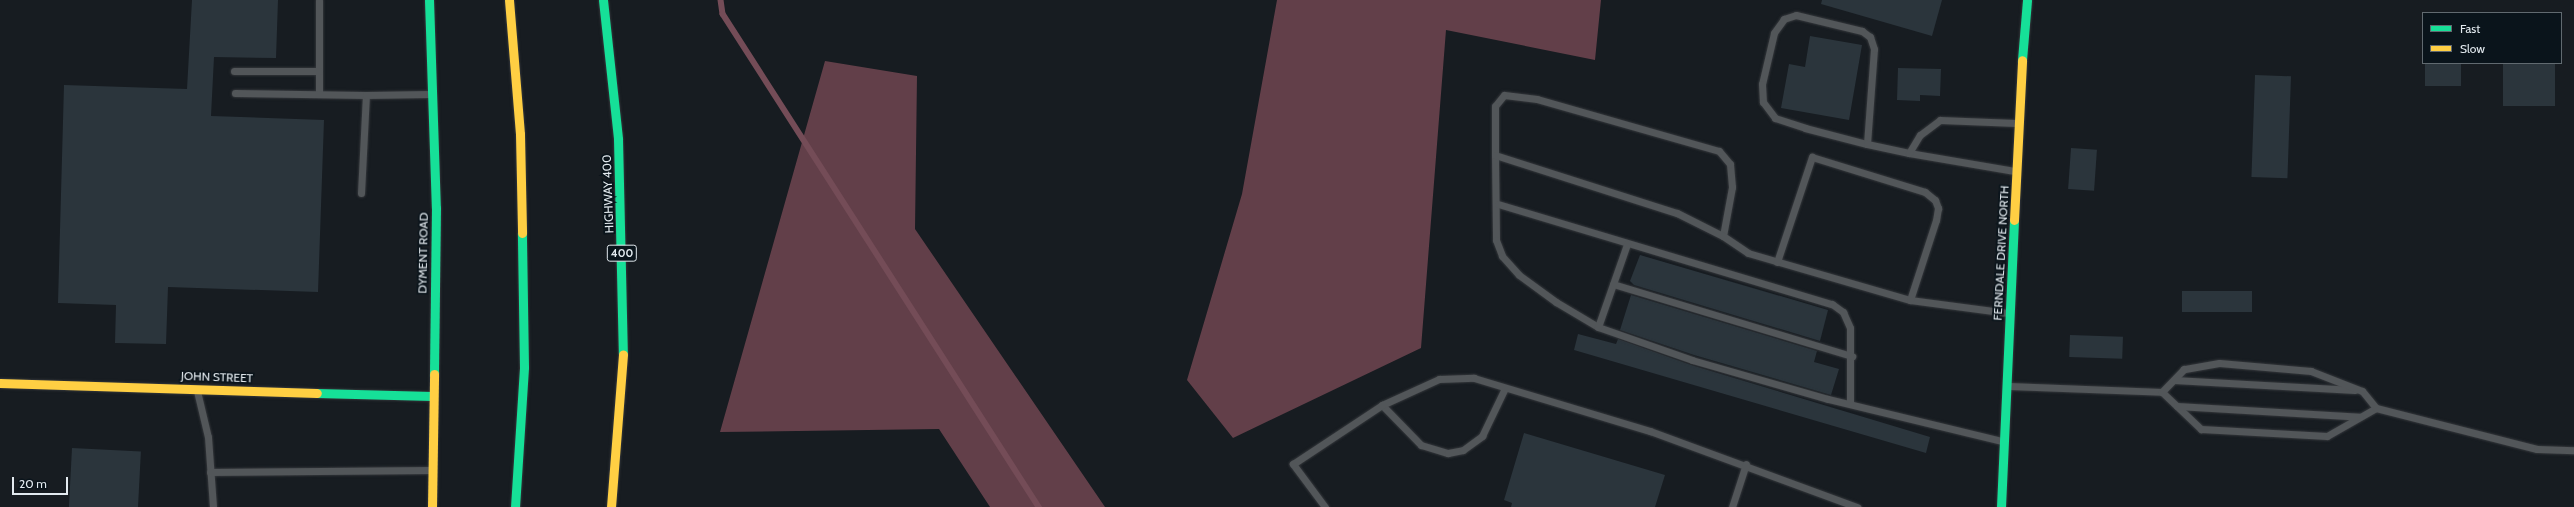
<!DOCTYPE html>
<html>
<head>
<meta charset="utf-8">
<style>
	body { margin:0 }
	#map { position:relative; width:2574px; height:507px; overflow:hidden; background:#171c21; font-family:Cabin,sans-serif }
	div>[style] { position:absolute }
	.forest>* { inset:0; background:#623f49 }
	.stream>* { height:5.5px; margin:-2.75px; padding:0 2.75px; transform-origin:2.75px; border-radius:2.75px; background:#744c57 }
	.building>* { inset:0; background:#2b353c; transform-origin:0 0 }
	.roads { filter:drop-shadow(0 0 1px #34373b) drop-shadow(0 0 1px #34373b) }
	.lane>* { height:7px; margin:-3.5px; padding:0 3.5px; transform-origin:3.5px; border-radius:3.5px; background:#525659 }
	.fast>* { height:9px; margin:-4.5px; padding:0 4.5px; transform-origin:4.5px; border-radius:4.5px; background:#16e098 }
	.slow>* { height:9px; margin:-4.5px; padding:0 4.5px; transform-origin:4.5px; border-radius:4.5px; background:#ffcf43 }
	span { translate:-50% -50%; white-space:nowrap; text-align:center; line-height:1.15; -webkit-text-stroke:3.5px #0a141b; paint-order:stroke }
	.shield-label span { padding:1px 3px; background:#0a141b; border:1px solid; border-radius:3px; -webkit-text-stroke-width:0 }
	.shield-label { font-size:11px; color:#e3eaef; font-weight:700 }
	.street-label { font-size:12px; color:#e3eaef }
	.legend { position:absolute; left:2422px; top:12px; width:140px; height:52px; box-sizing:border-box; background:#0a141b; border:1px solid #616a70; margin:0; padding:5px 7px; list-style:none; font-size:12px; color:#e3eaef }
	.legend li { display:flex; align-items:center; gap:8px; height:20px }
	.legend b { width:20px; border:1px solid #616a70 }
	.scale { position:absolute; left:12px; top:477px; width:56px; height:18px; box-sizing:border-box; border:2px solid #e3eaef; border-top:0; padding-left:5px; font-size:12px; line-height:14px; white-space:nowrap; color:#e3eaef; -webkit-text-stroke:3px #0a141b; paint-order:stroke }
</style>
</head>
<body>
<div id="map">
	<div class="forest">
		<div style="clip-path:polygon(1277px 0,1601px 0,1595px 60px,1446px 30px,1421px 348px,1233px 438px,1187px 380px,1242px 194px)"></div>
		<div style="clip-path:polygon(825px 61px,917px 76px,915px 229px,1105px 507px,990px 507px,939px 429px,720px 432px)"></div>
	</div>
	<div class="stream">
		<div style="left:721px;top:0;width:14px;rotate:82deg"></div>
		<div style="left:723px;top:14px;width:586px;rotate:57.34deg"></div>
	</div>
	<div class="building">
		<div style="clip-path:polygon(192px 0,278px 0,276px 58px,214px 57px,211px 116px,324px 120px,318px 292px,168px 287px,166px 344px,115px 343px,116px 305px,58px 303px,64px 85px,187px 89px)"></div>
		<div style="clip-path:polygon(1822px 0,1942px 0,1932px 36px,1821px 4px)"></div>
		<div style="clip-path:polygon(1810px 36px,1862px 45px,1849px 120px,1781px 108px,1789px 64px,1805px 67px)"></div>
		<div style="left:2425px;top:63px;width:36px;height:23px"></div>
		<div style="left:2503px;top:63px;width:52px;height:43px"></div>
		<div style="clip-path:polygon(1898px 68px,1941px 69px,1940px 96px,1920px 95px,1920px 101px,1897px 100px)"></div>
		<div style="left:2255px;top:75px;width:36px;height:102px;rotate:2deg"></div>
		<div style="left:2071px;top:148px;width:26px;height:41px;rotate:4deg"></div>
		<div style="clip-path:polygon(1640px 255px,1828px 310px,1820px 341px,1634px 285px,1630px 281px)"></div>
		<div style="left:2252px;top:291px;width:21px;height:70px;rotate:90deg"></div>
		<div style="clip-path:polygon(1631px 295px,1817px 351px,1814px 362px,1839px 369px,1831px 395px,1694px 355px,1620px 330px)"></div>
		<div style="clip-path:polygon(1578px 334px,1616px 344px,1618px 339px,1691px 365px,1930px 437px,1926px 453px,1574px 350px)"></div>
		<div style="left:2070px;top:335px;width:53px;height:22px;rotate:2deg"></div>
		<div style="clip-path:polygon(1524px 433px,1665px 475px,1655px 507px,1511px 507px,1512px 503px,1504px 500px)"></div>
		<div style="left:72px;top:448px;width:69px;height:59px;rotate:3deg"></div>
	</div>
	<div class="roads">
		<div class="lane">
			<div style="left:319px;top:0;width:94px;rotate:90deg"></div>
			<div style="left:234px;top:71px;width:85px"></div>
			<div style="left:235px;top:93px;width:131px;rotate:0.9deg"></div>
			<div style="left:1867px;top:144px;width:95px;rotate:-85.8deg"></div>
			<div style="left:1874px;top:49px;width:13px;rotate:-108deg"></div>
			<div style="left:1870px;top:37px;width:10px;rotate:-143deg"></div>
			<div style="left:1862px;top:31px;width:68px;rotate:-166.4deg"></div>
			<div style="left:1796px;top:15px;width:13px;rotate:162deg"></div>
			<div style="left:1784px;top:19px;width:17px;rotate:126deg"></div>
			<div style="left:1774px;top:33px;width:52px;rotate:103.2deg"></div>
			<div style="left:1762px;top:84px;width:18px;rotate:87deg"></div>
			<div style="left:1763px;top:102px;width:20px;rotate:53deg"></div>
			<div style="left:1775px;top:118px;width:32px;rotate:18deg"></div>
			<div style="left:1805px;top:128px;width:64px;rotate:14.5deg"></div>
			<div style="left:1867px;top:144px;width:43px;rotate:12.1deg"></div>
			<div style="left:1909px;top:153px;width:107px;rotate:9.7deg"></div>
			<div style="left:1909px;top:153px;width:21px;rotate:-59deg"></div>
			<div style="left:1920px;top:135px;width:25px;rotate:-37deg"></div>
			<div style="left:1940px;top:120px;width:76px;rotate:2.3deg"></div>
			<div style="left:1495px;top:155px;width:85px;rotate:89.3deg"></div>
			<div style="left:1496px;top:240px;width:17px;rotate:69deg"></div>
			<div style="left:1502px;top:256px;width:25px;rotate:48deg"></div>
			<div style="left:1519px;top:275px;width:46px;rotate:36.1deg"></div>
			<div style="left:1556px;top:302px;width:49px;rotate:30.8deg"></div>
			<div style="left:1598px;top:327px;width:100px;rotate:19.3deg"></div>
			<div style="left:1692px;top:360px;width:141px;rotate:16deg"></div>
			<div style="left:1828px;top:399px;width:179px;rotate:13.6deg"></div>
			<div style="left:361px;top:193px;width:98px;rotate:-87.1deg"></div>
			<div style="left:366px;top:95px;width:64px;rotate:-0.9deg"></div>
			<div style="left:1498px;top:204px;width:349px;rotate:16.7deg"></div>
			<div style="left:1832px;top:304px;width:14px;rotate:36deg"></div>
			<div style="left:1843px;top:312px;width:17px;rotate:66deg"></div>
			<div style="left:1850px;top:328px;width:75px;rotate:90deg"></div>
			<div style="left:1723px;top:236px;width:50px;rotate:-79.6deg"></div>
			<div style="left:1732px;top:187px;width:23px;rotate:-95deg"></div>
			<div style="left:1730px;top:164px;width:17px;rotate:-130deg"></div>
			<div style="left:1719px;top:151px;width:189px;rotate:-164.1deg"></div>
			<div style="left:1537px;top:99px;width:33px;rotate:-173deg"></div>
			<div style="left:1504px;top:95px;width:14px;rotate:129deg"></div>
			<div style="left:1495px;top:106px;width:49px;rotate:90deg"></div>
			<div style="left:1495px;top:155px;width:191px;rotate:17.7deg"></div>
			<div style="left:1677px;top:213px;width:51px;rotate:26.6deg"></div>
			<div style="left:1723px;top:236px;width:30px;rotate:34deg"></div>
			<div style="left:1748px;top:253px;width:169px;rotate:16.2deg"></div>
			<div style="left:1910px;top:300px;width:99px;rotate:7.6deg"></div>
			<div style="left:1777px;top:262px;width:111px;rotate:-71.6deg"></div>
			<div style="left:1812px;top:157px;width:118px;rotate:17.2deg"></div>
			<div style="left:1925px;top:192px;width:13px;rotate:39deg"></div>
			<div style="left:1935px;top:200px;width:9px;rotate:69deg"></div>
			<div style="left:1938px;top:208px;width:12px;rotate:99deg"></div>
			<div style="left:1936px;top:220px;width:84px;rotate:108deg"></div>
			<div style="left:1613px;top:284px;width:250px;rotate:16.8deg"></div>
			<div style="left:1598px;top:327px;width:88px;rotate:-70.7deg"></div>
			<div style="left:2174px;top:380px;width:181px;rotate:3.2deg"></div>
			<div style="left:2009px;top:386px;width:153px;rotate:2.2deg"></div>
			<div style="left:2162px;top:392px;width:54px;rotate:43.5deg"></div>
			<div style="left:2201px;top:429px;width:126px;rotate:3.2deg"></div>
			<div style="left:2327px;top:436px;width:56px;rotate:-29.7deg"></div>
			<div style="left:2376px;top:408px;width:22px;rotate:-129deg"></div>
			<div style="left:2362px;top:391px;width:55px;rotate:-158.6deg"></div>
			<div style="left:2311px;top:371px;width:92px;rotate:-175deg"></div>
			<div style="left:2219px;top:363px;width:36px;rotate:170deg"></div>
			<div style="left:2184px;top:369px;width:32px;rotate:134deg"></div>
			<div style="left:197px;top:391px;width:47px;rotate:76.6deg"></div>
			<div style="left:208px;top:437px;width:70px;rotate:85.9deg"></div>
			<div style="left:1382px;top:405px;width:56px;rotate:45.7deg"></div>
			<div style="left:1421px;top:445px;width:28px;rotate:17deg"></div>
			<div style="left:1448px;top:453px;width:15px;rotate:-11deg"></div>
			<div style="left:1463px;top:450px;width:24px;rotate:-36deg"></div>
			<div style="left:1482px;top:436px;width:53px;rotate:-64.4deg"></div>
			<div style="left:2177px;top:406px;width:183px;rotate:3.4deg"></div>
			<div style="left:2376px;top:408px;width:166px;rotate:14.3deg"></div>
			<div style="left:2537px;top:449px;width:37px;rotate:2deg"></div>
			<div style="left:210px;top:472px;width:220px;rotate:-0.5deg"></div>
			<div style="left:1325px;top:507px;width:54px;rotate:-126.7deg"></div>
			<div style="left:1293px;top:464px;width:107px;rotate:-33.5deg"></div>
			<div style="left:1382px;top:405px;width:63px;rotate:-24.5deg"></div>
			<div style="left:1439px;top:379px;width:35px;rotate:-2deg"></div>
			<div style="left:1474px;top:378px;width:184px;rotate:16.8deg"></div>
			<div style="left:1650px;top:431px;width:221px;rotate:20.2deg"></div>
			<div style="left:1732px;top:507px;width:45px;rotate:-72deg"></div>
		</div>
		<div class="fast">
			<div style="left:429px;top:0;width:208px;rotate:88.1deg"></div>
			<div style="left:436px;top:208px;width:166px;rotate:90.7deg"></div>
			<div style="left:603px;top:0;width:140px;rotate:83.8deg"></div>
			<div style="left:618px;top:139px;width:215px;rotate:88.7deg"></div>
			<div style="left:2022px;top:60px;width:60px;rotate:-85.2deg"></div>
			<div style="left:317px;top:393px;width:115px;rotate:1.5deg"></div>
			<div style="left:515px;top:507px;width:140px;rotate:-86.3deg"></div>
			<div style="left:524px;top:367px;width:134px;rotate:-90.9deg"></div>
			<div style="left:2001px;top:507px;width:287px;rotate:-87.4deg"></div>
		</div>
		<div class="slow">
			<div style="left:509px;top:0;width:134px;rotate:85.3deg"></div>
			<div style="left:520px;top:134px;width:99px;rotate:88.8deg"></div>
			<div style="left:2014px;top:220px;width:160px;rotate:-87.1deg"></div>
			<div style="left:0;top:383px;width:317px;rotate:1.8deg"></div>
			<div style="left:432px;top:507px;width:133px;rotate:-89.1deg"></div>
			<div style="left:611px;top:507px;width:153px;rotate:-85.5deg"></div>
		</div>
	</div>
	<div class="shield-label">
		<span style="left:622px;top:253px">400</span>
	</div>
	<div class="street-label">
		<span style="left:608px;top:194px;rotate:-92deg">HIGHWAY 400</span>
		<span style="left:423px;top:253px;rotate:-89deg">DYMENT ROAD</span>
		<span style="left:2001px;top:253px;rotate:-87deg">FERNDALE DRIVE NORTH</span>
		<span style="left:217px;top:377px;rotate:2deg">JOHN STREET</span>
	</div>
	<ul class="legend">
	<li><b style="height:5px;background:#16e098"></b>Fast</li>
	<li><b style="height:5px;background:#ffcf43"></b>Slow</li>
	</ul>
	<div class="scale">20 m</div>
</div>
</body>
</html>
